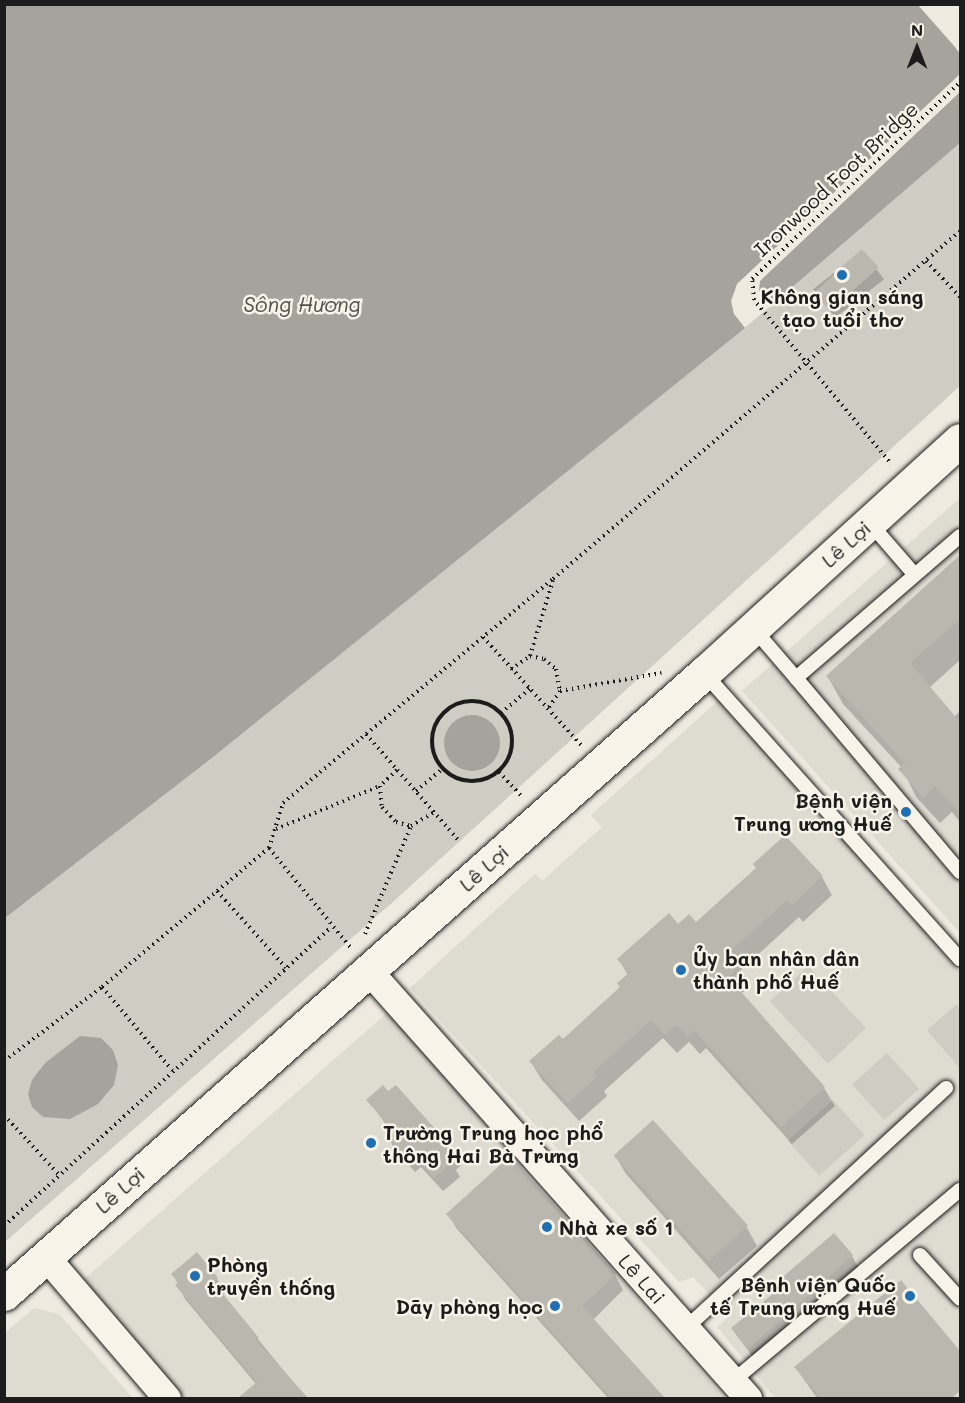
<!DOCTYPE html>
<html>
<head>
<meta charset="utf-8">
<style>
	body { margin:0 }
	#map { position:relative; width:965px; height:1403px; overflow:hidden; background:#eeeae0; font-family:Mali,sans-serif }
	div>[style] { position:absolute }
	.built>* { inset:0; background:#dedbd1 }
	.green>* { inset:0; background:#cfccc3; transform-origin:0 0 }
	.water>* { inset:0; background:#a6a39d }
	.round { border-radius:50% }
	.pier>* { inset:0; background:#eeeae0 }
	.shadow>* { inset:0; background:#0003; transform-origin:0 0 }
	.building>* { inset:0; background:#bab7af; transform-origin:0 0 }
	.path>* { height:4px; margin-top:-2px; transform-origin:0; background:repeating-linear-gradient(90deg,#1c1c1c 0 1.5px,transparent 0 6px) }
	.path>.ring { margin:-2px; padding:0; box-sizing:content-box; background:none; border:4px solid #1c1c1c; border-radius:50% }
	.roads { filter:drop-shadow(0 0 2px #1c1c1c) drop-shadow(0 0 2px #1c1c1c) }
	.lane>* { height:14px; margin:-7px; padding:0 7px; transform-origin:7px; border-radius:7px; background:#f7f3e8 }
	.street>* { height:27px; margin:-13.5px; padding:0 13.5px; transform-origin:13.5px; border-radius:13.5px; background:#f7f3e8 }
	.secondary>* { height:33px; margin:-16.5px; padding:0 16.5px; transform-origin:16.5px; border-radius:16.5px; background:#f7f3e8 }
	.dots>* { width:16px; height:16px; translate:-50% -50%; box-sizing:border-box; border:3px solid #f7f3e8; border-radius:50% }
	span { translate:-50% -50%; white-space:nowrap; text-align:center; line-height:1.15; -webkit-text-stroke:5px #f7f3e8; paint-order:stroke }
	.street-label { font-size:20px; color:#1c1c1c }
	.poi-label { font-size:20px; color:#1c1c1c; font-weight:700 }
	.right { translate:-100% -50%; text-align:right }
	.left { translate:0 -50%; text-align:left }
	.water-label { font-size:21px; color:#535250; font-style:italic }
	.frame { position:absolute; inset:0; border:6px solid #1c1c1c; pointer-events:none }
	.north { position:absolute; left:887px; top:18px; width:60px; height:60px; -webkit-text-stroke:4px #f7f3e8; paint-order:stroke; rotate:0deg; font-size:16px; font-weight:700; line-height:24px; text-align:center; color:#1c1c1c }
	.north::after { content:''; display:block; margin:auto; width:21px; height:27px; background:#1c1c1c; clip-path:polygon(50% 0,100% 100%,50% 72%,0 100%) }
</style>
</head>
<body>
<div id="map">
	<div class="built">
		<div style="clip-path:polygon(960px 498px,960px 933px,742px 691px)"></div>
		<div style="clip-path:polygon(720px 699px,960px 972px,960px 1398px,775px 1398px,717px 1327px,729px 1316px,693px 1277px,679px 1282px,410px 988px,535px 874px,542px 881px,602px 827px,591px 815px)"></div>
		<div style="clip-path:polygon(388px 1012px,724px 1398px,185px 1398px,82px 1281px)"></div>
		<div style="clip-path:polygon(34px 1308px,59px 1314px,133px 1398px,5px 1398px,5px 1333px)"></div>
	</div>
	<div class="green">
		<div style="clip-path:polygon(960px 143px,960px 386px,394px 901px,5px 1242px,5px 918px,212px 758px,772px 305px)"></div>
		<div style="left:808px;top:966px;width:85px;height:52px;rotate:47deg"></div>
		<div style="clip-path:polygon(957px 1004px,960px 1007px,960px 1069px,927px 1030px)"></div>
		<div style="left:887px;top:1053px;width:48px;height:47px;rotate:48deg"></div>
		<div style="left:833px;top:1100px;width:47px;height:61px;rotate:48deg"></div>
	</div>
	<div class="water">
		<div style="clip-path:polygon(5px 5px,960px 5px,960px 143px,745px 328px,212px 758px,5px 918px)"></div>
		<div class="round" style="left:444px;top:715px;width:56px;height:56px"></div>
		<div style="clip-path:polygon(80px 1036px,101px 1038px,113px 1050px,118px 1065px,114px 1085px,98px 1104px,70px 1119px,43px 1117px,32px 1107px,28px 1094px,32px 1080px,45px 1063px)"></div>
	</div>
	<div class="pier">
		<div style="clip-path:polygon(918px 5px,960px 5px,960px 54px,955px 47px)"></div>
		<div style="clip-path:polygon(960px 74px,960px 92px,760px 281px,759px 291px,772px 305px,745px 328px,734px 314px,731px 301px,737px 284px)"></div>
	</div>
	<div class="shadow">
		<div style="left:862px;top:251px;width:36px;height:62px;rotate:52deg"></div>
		<div style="clip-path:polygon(960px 557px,960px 660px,929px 688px,954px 717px,960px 711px,960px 822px,952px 812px,940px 823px,916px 797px,902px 768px,843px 704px,828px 677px)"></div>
		<div style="clip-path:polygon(822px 877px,832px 895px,803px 922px,799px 917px,739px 972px,748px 987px,741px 994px,824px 1088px,835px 1106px,792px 1144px,706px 1048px,700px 1054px,689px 1042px,677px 1053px,663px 1038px,604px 1091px,607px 1096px,579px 1121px,542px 1080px,531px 1062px,563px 1041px,622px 988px,628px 975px,619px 960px,678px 926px,696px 924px)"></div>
		<div style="clip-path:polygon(368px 1100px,453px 1151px,461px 1165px,456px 1170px,460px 1177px,443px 1191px,421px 1167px,415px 1172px,394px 1148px,386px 1133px,390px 1130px)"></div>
		<div style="clip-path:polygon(615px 1155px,746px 1226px,757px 1246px,719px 1279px,626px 1174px)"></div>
		<div style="clip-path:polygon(448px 1214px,615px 1275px,623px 1290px,593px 1320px,663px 1398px,608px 1398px,457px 1229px)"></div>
		<div style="clip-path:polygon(852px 1256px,859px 1269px,756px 1361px,732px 1329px,776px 1293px)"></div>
		<div style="clip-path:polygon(173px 1274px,217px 1279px,225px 1293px,222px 1295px,306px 1398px,240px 1398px,256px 1384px,185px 1299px)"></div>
		<div style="clip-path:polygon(901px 1282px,960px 1353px,960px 1383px,942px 1398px,817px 1398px,796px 1368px)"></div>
	</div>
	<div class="building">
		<div style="left:862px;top:249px;width:25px;height:65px;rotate:48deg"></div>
		<div style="clip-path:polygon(960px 555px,960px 619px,910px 663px,960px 722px,960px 813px,935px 786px,923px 797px,898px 769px,905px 763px,826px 676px)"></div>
		<div style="clip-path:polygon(785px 835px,823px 876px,792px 905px,787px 900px,726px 955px,738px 968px,728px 977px,825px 1087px,781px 1127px,695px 1031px,688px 1036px,677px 1025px,665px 1035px,651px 1020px,593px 1072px,597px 1077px,568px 1103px,529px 1061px,559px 1035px,563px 1039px,620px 987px,617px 983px,629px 973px,617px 959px,669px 913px,678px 924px,689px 914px,696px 922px,756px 868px,753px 864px)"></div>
		<div style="clip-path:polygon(383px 1085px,388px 1091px,396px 1085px,454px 1150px,447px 1156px,452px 1162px,434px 1178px,411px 1153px,406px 1158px,384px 1133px,390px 1127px,366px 1100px)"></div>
		<div style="left:653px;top:1120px;width:142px;height:53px;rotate:48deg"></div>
		<div style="clip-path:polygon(510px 1156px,616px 1274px,582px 1306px,665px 1398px,611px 1398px,446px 1214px)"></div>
		<div style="clip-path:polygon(834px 1233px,853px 1255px,748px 1349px,731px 1328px,775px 1292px,771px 1287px)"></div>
		<div style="clip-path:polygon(197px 1252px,218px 1278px,213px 1282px,259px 1338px,256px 1340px,308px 1398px,238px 1398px,257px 1382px,175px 1285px,178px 1282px,171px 1274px)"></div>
		<div style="clip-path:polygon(901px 1280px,960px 1351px,960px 1391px,952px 1398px,821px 1398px,794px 1367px)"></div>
	</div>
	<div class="path">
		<div style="left:926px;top:261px;width:50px;rotate:46.6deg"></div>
		<div style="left:889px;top:461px;width:210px;rotate:-130deg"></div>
		<div style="left:754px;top:300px;width:21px;rotate:-95deg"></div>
		<div style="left:752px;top:279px;width:286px;rotate:-43.4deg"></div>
		<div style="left:483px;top:637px;width:146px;rotate:47.8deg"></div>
		<div style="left:530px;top:656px;width:79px;rotate:-73.2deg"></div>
		<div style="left:511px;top:669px;width:23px;rotate:-34deg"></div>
		<div style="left:530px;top:656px;width:14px;rotate:12deg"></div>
		<div style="left:544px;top:659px;width:16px;rotate:40deg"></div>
		<div style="left:556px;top:669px;width:22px;rotate:80deg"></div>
		<div style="left:560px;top:691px;width:22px;rotate:124deg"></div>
		<div style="left:560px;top:691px;width:103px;rotate:-10.1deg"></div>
		<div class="ring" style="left:432px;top:701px;width:76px;height:76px"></div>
		<div style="left:501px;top:713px;width:38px;rotate:-40deg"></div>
		<div style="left:366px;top:734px;width:140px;rotate:49deg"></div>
		<div style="left:397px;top:770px;width:23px;rotate:137deg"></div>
		<div style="left:380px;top:786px;width:21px;rotate:85deg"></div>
		<div style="left:382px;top:807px;width:21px;rotate:47deg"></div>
		<div style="left:396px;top:822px;width:16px;rotate:15deg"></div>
		<div style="left:411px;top:826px;width:27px;rotate:-31deg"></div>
		<div style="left:499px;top:772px;width:33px;rotate:47deg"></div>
		<div style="left:416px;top:791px;width:35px;rotate:-40deg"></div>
		<div style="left:276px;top:829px;width:113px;rotate:-22.5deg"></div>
		<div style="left:269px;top:848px;width:128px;rotate:50.7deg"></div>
		<div style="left:217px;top:891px;width:103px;rotate:48.1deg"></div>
		<div style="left:365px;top:934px;width:117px;rotate:-66.9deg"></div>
		<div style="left:102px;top:987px;width:109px;rotate:49.9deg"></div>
		<div style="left:4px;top:1061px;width:123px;rotate:-37.1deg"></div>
		<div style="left:102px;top:987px;width:217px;rotate:-39.8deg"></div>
		<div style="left:269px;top:848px;width:47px;rotate:-72.7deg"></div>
		<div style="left:283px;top:803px;width:351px;rotate:-39.7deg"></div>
		<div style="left:553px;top:579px;width:535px;rotate:-40.53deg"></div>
		<div style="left:4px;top:1115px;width:83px;rotate:47.4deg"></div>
		<div style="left:4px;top:1226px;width:443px;rotate:-42.4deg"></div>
	</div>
	<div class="roads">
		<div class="lane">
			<div style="left:869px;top:522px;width:69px;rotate:49.1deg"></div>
			<div style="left:960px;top:536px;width:217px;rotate:139.1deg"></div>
			<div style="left:796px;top:678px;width:254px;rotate:49.8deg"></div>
			<div style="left:753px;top:628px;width:66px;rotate:49.3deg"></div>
			<div style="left:704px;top:673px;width:384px;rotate:48.2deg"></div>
			<div style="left:920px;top:1255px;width:59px;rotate:47.7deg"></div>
			<div style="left:686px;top:1328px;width:354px;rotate:-42.7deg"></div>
			<div style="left:733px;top:1381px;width:297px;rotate:-40.1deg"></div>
		</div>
		<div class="street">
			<div style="left:369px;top:971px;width:571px;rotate:48.41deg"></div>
			<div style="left:46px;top:1257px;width:186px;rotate:49.4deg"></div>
		</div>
		<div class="secondary">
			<div style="left:4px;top:1294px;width:936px;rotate:-41.58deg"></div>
			<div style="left:704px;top:673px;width:346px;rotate:-42.3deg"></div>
		</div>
	</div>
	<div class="dots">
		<div style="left:842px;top:275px;background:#1f6fb2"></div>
		<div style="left:906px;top:812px;background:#1f6fb2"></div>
		<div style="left:681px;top:970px;background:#1f6fb2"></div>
		<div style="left:371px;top:1143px;background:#1f6fb2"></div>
		<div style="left:547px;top:1227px;background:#1f6fb2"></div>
		<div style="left:195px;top:1276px;background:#1f6fb2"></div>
		<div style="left:910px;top:1296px;background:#1f6fb2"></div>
		<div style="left:555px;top:1306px;background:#1f6fb2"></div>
	</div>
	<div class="street-label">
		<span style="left:836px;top:179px;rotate:-43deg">Ironwood Foot Bridge</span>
		<span style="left:846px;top:544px;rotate:-42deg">Lê Lợi</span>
		<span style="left:484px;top:868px;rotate:-42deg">Lê Lợi</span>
		<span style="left:120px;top:1190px;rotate:-42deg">Lê Lợi</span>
		<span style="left:642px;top:1279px;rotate:48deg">Lê Lai</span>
	</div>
	<div class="poi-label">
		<span style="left:842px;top:308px">Không gian sáng<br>tạo tuổi thơ</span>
		<span class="right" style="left:892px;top:812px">Bệnh viện<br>Trung ương Huế</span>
		<span class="left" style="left:693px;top:970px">Ủy ban nhân dân<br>thành phố Huế</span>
		<span class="left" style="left:383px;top:1144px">Trường Trung học phổ<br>thông Hai Bà Trưng</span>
		<span class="left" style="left:559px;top:1227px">Nhà xe số 1</span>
		<span class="left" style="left:207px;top:1276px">Phòng<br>truyền thống</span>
		<span class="right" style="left:896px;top:1296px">Bệnh viện Quốc<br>tế Trung ương Huế</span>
		<span class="right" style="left:543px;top:1306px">Dãy phòng học</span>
	</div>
	<div class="water-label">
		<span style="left:302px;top:304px">Sông Hương</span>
	</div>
	<div class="frame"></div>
	<div class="north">N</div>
</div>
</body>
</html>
